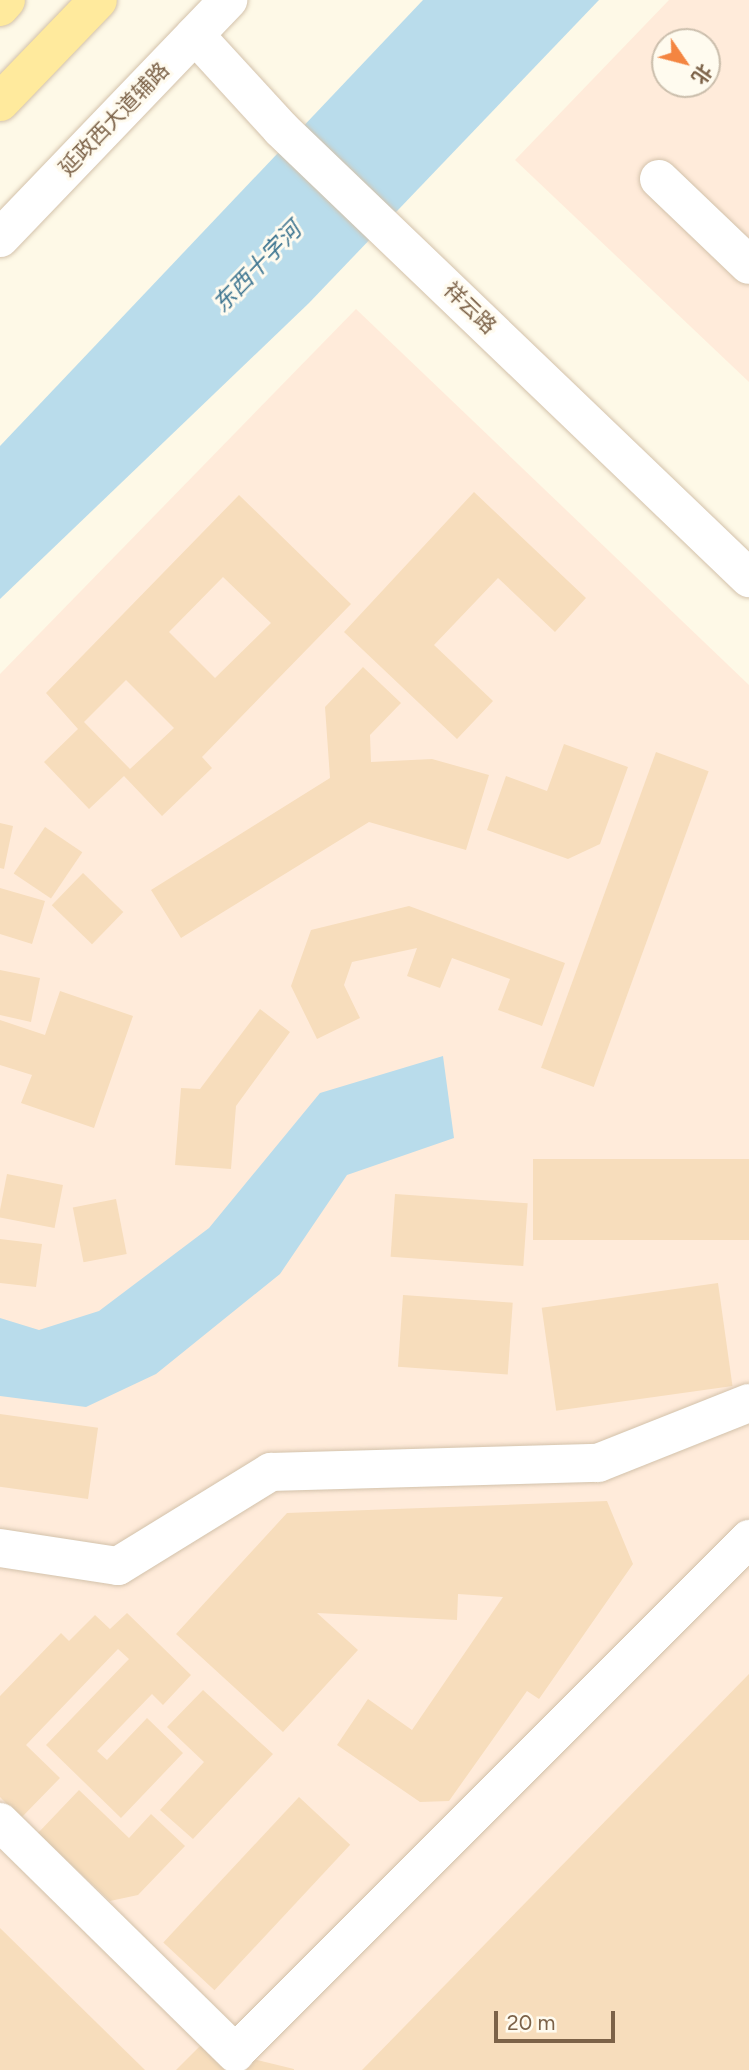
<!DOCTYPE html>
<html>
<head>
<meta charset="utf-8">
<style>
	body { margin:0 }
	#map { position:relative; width:749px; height:2070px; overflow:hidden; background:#fef9e7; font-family:Figtree,"Noto Sans SC",sans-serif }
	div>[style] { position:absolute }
	.commercial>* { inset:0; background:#ffebda }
	.water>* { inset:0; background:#b9dceb }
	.building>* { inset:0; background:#f7ddbc; transform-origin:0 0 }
	.roads { filter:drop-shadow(0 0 2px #d3c2ab) drop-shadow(0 0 2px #d3c2ab) }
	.minor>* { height:38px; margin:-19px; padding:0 19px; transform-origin:19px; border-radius:19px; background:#fff }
	.major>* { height:38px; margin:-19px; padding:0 19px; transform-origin:19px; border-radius:19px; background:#ffea9d }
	span { translate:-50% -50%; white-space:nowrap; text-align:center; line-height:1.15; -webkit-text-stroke:6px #fffbef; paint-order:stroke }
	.street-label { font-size:21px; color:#7c6248 }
	.water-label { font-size:23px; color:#3f7691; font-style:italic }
	.north { position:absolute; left:651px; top:28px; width:70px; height:70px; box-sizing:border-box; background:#fffbef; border:2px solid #cbbeac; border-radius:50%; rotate:125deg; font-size:19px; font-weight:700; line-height:28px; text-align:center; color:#7c6248 }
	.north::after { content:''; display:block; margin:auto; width:24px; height:32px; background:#f48541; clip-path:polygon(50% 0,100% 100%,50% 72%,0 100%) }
	.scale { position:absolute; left:494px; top:2011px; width:121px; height:32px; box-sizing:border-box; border:4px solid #7c6248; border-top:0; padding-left:9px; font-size:21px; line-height:24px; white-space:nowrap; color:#7c6248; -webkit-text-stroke:5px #fffbef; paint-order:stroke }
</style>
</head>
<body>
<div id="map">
	<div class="commercial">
		<div style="clip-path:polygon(evenodd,669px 0,749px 0,749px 382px,515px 160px,669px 0,665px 42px,707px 42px,707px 84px,665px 84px,665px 42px)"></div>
		<div style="clip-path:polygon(356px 309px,749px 685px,749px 2070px,0 2070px,0 674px)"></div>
	</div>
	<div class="water">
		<div style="clip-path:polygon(423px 0,599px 0,309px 303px,0 599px,0 446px)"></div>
		<div style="clip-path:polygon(443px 1056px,454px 1138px,347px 1175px,280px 1274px,156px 1374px,86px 1407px,0 1396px,0 1318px,39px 1330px,99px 1311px,209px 1228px,320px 1093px)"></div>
	</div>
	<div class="building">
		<div style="clip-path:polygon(474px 492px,586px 598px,555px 632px,498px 578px,434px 645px,493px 701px,457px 739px,344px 632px)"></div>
		<div style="clip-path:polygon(evenodd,239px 495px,351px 604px,202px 757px,212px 768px,162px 816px,124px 776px,89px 809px,44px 762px,78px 729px,46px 693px,239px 495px,223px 577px,271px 623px,215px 678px,169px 632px,223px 577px,239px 495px,126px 680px,174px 728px,130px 769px,84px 722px,126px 680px)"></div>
		<div style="clip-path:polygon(363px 667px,401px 703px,370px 735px,371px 762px,432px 759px,489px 775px,466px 850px,369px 822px,181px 938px,151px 890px,330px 778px,325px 707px)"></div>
		<div style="clip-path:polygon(564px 744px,628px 767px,600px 844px,568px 859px,487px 830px,506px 776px,547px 791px)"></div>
		<div style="left:656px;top:752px;width:56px;height:336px;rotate:20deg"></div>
		<div style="clip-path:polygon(0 823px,13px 826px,4px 869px,0 868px)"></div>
		<div style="left:45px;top:827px;width:45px;height:56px;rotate:34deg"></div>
		<div style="left:83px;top:873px;width:56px;height:45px;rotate:44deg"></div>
		<div style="clip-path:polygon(0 888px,45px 901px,32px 944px,0 934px)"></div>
		<div style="clip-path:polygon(409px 906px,565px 963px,542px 1026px,498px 1010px,510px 979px,452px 958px,440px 988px,407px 976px,417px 948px,352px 962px,344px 985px,360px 1018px,317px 1039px,291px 986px,311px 930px)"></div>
		<div style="clip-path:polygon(0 970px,40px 978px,31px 1022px,0 1015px)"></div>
		<div style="clip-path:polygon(60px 991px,133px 1016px,94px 1128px,21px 1103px,32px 1075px,0 1065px,0 1020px,45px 1035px)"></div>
		<div style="clip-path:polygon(260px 1009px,290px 1032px,236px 1106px,231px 1169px,175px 1165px,181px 1088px,200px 1089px)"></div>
		<div style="left:749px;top:1159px;width:81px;height:216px;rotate:90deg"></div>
		<div style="left:7px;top:1174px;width:57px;height:44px;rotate:11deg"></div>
		<div style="left:395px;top:1194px;width:133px;height:63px;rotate:4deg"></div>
		<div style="left:116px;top:1199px;width:56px;height:44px;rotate:79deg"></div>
		<div style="clip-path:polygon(0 1239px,42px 1244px,36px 1287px,0 1283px)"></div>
		<div style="left:718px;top:1283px;width:104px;height:178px;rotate:82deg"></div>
		<div style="left:403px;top:1295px;width:110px;height:72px;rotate:4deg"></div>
		<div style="left:0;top:1414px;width:99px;height:72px;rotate:8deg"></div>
		<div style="clip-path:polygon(607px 1501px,633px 1564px,539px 1699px,527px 1691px,449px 1801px,420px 1802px,337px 1745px,368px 1699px,412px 1730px,503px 1597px,458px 1594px,457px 1620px,317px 1613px,358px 1650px,283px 1732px,176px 1634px,287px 1513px)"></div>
		<div style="clip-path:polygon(127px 1613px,191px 1675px,163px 1705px,152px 1694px,97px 1751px,107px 1760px,147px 1718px,183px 1753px,121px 1818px,46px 1745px,129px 1659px,118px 1649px,26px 1745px,60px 1778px,21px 1818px,0 1797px,0 1696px,61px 1633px,69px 1641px,95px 1615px,110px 1629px)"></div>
		<div style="clip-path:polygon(749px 1674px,749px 2070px,362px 2070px)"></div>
		<div style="clip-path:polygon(203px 1690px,273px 1754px,193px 1839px,160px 1810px,204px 1762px,167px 1727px)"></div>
		<div style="clip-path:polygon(79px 1790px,129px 1838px,151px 1814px,185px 1846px,138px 1895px,110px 1901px,38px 1833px)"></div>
		<div style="left:299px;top:1797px;width:70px;height:199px;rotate:43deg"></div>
		<div style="clip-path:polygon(0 1928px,145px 2070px,0 2070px)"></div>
		<div style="clip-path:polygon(200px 2046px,294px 2069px,294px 2070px,176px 2070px)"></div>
	</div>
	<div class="roads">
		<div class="minor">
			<div style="left:195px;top:35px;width:127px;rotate:47.5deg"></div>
			<div style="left:281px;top:129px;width:649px;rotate:43.81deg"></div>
			<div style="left:659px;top:179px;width:124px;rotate:43.7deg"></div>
			<div style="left:0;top:238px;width:330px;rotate:-46.2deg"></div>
			<div style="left:0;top:1548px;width:119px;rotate:8.7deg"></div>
			<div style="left:118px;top:1566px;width:180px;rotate:-31.6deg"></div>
			<div style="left:271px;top:1472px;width:327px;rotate:-1.6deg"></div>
			<div style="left:598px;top:1463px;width:162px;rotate:-21.7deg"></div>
			<div style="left:0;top:1822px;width:330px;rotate:44.5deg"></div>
			<div style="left:235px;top:2053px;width:727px;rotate:-45deg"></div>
		</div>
		<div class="major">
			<div style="left:0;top:7px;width:9px;rotate:-49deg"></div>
			<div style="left:0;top:102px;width:141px;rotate:-46.1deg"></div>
		</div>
	</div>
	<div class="street-label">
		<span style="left:114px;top:119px;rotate:-46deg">延政西大道辅路</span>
		<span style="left:470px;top:308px;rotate:44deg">祥云路</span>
	</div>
	<div class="water-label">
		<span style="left:257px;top:267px;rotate:-46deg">东西十字河</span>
	</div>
	<div class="north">北</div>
	<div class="scale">20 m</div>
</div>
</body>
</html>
